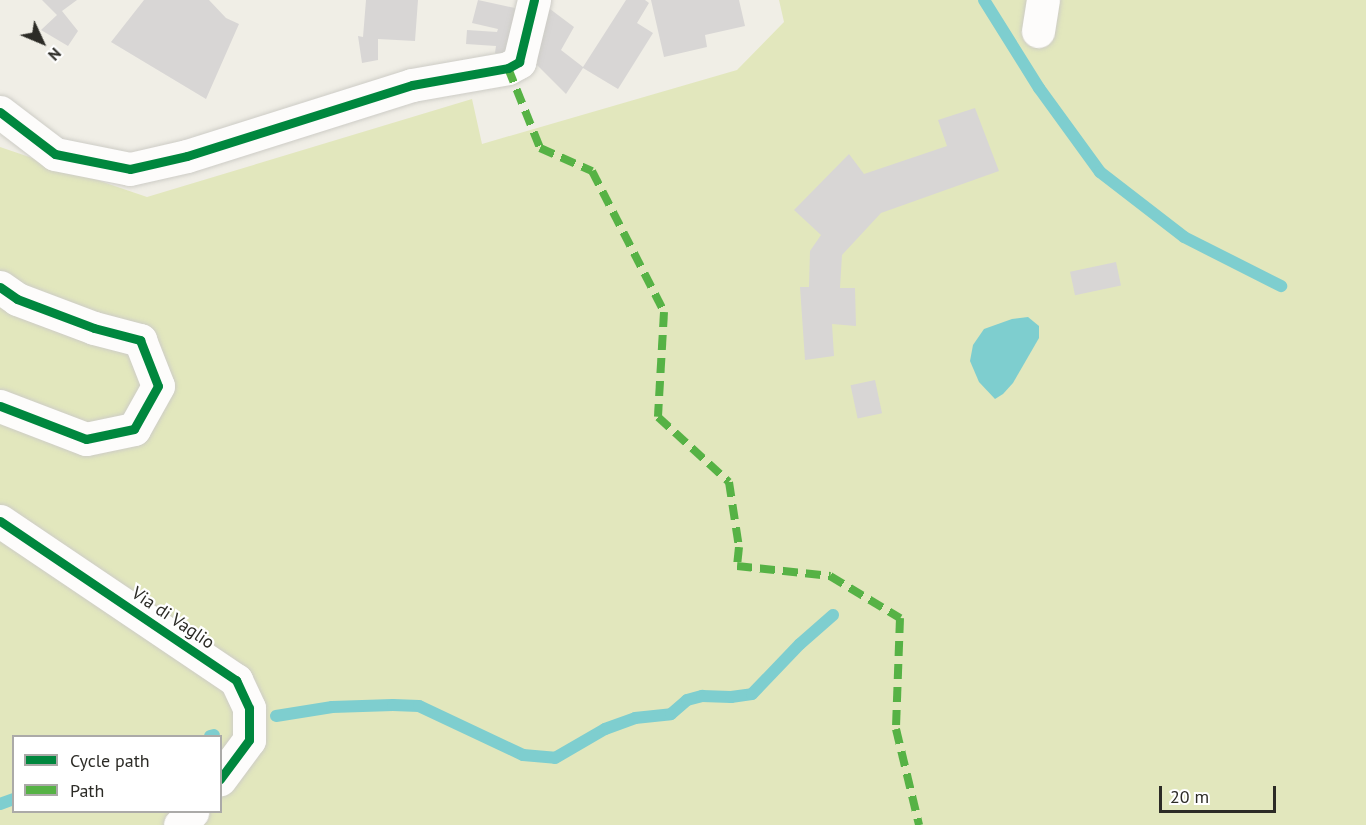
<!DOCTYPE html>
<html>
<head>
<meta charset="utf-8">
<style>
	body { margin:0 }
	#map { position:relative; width:1366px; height:825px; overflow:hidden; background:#f0eee6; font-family:"PT Sans",sans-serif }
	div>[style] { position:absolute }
	.green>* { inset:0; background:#e2e7bd }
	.water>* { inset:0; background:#7ececf }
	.stream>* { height:12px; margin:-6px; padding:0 6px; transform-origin:6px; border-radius:6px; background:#7ececf }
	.building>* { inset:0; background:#d8d6d5; transform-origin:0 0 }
	.roads { filter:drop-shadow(0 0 2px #cdccc6) drop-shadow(0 0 2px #cdccc6) }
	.minor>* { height:33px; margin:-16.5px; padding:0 16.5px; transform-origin:16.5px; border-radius:16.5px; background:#fdfcfb }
	.quiet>* { height:8px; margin-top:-4px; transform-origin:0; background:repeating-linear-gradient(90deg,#56b245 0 15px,transparent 0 23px) }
	.cycleway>* { height:9px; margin:-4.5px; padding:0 4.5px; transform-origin:4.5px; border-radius:4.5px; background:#00873e }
	span { translate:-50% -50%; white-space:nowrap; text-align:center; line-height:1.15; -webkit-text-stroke:4.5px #fff; paint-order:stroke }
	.street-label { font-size:18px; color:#2c2b26 }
	.legend { position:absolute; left:12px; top:735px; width:210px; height:78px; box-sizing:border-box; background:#fff; border:2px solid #abaaa8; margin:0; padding:8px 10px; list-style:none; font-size:18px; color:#2c2b26 }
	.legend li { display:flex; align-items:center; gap:12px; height:30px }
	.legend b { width:30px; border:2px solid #abaaa8 }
	.north { position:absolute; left:12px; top:12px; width:60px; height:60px; -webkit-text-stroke:4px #fff; paint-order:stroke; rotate:134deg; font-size:16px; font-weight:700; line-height:24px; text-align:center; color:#2c2b26 }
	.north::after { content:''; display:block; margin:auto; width:21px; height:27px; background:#2c2b26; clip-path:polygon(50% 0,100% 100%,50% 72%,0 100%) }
	.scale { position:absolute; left:1159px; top:786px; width:117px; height:27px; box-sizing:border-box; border:3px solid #2c2b26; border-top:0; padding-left:8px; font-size:18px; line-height:21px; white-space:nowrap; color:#2c2b26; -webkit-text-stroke:4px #fff; paint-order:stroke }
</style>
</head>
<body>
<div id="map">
	<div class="green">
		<div style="clip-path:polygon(779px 0,1366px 0,1366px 825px,195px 825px,208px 812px,220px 812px,221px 798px,226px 791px,261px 705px,0 507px,0 147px,147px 197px,472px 99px,482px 144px,737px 70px,784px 22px)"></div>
		<div style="clip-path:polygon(0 535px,226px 688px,237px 710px,237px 737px,221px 759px,220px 736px,14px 736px,14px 812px,176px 812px,164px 825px,0 825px)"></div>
	</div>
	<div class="water">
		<div style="clip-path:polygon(1028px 317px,1039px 326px,1039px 338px,1013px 383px,1003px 394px,995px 399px,979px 382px,970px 361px,973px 345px,984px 329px,1012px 319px)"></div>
	</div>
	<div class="stream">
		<div style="left:984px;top:0;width:104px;rotate:58deg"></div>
		<div style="left:1039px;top:88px;width:104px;rotate:54deg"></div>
		<div style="left:1100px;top:172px;width:106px;rotate:37.7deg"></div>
		<div style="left:1184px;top:237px;width:109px;rotate:26.8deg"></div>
		<div style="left:276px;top:716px;width:57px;rotate:-9.1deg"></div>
		<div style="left:332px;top:707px;width:61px;rotate:-1.9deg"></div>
		<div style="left:393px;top:705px;width:26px;rotate:2deg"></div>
		<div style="left:419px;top:706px;width:115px;rotate:25.2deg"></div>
		<div style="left:523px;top:755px;width:32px;rotate:5deg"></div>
		<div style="left:555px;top:758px;width:58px;rotate:-30.1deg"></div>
		<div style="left:605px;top:729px;width:32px;rotate:-20deg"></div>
		<div style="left:635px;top:718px;width:36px;rotate:-6deg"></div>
		<div style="left:671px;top:714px;width:21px;rotate:-41deg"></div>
		<div style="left:687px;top:700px;width:16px;rotate:-15deg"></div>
		<div style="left:702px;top:696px;width:29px;rotate:2deg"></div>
		<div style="left:731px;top:697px;width:21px;rotate:-8deg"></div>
		<div style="left:752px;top:694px;width:69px;rotate:-46.2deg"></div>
		<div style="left:800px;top:644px;width:44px;rotate:-41.3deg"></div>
		<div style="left:210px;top:736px;width:4px;rotate:-14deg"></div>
		<div style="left:0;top:804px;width:15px;rotate:-20deg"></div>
	</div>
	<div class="building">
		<div style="clip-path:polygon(42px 0,77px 0,62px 11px,78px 31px,68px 46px,41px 30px,57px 15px)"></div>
		<div style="clip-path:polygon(144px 0,209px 0,226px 18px,239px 24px,206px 99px,111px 42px)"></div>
		<div style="clip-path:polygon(366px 0,418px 0,415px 41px,378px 39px,378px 60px,362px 63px,358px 36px,363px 37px)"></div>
		<div style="clip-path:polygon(478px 0,524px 10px,513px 55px,495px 53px,496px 46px,466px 44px,467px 30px,497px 32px,498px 29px,472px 23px)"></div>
		<div style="clip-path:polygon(626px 0,645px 0,649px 3px,637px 23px,653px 33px,618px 89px,583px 68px,566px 94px,537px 65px,540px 29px,550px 9px,574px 27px,561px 50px,583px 67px)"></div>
		<div style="clip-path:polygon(651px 0,739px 0,745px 26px,705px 35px,707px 47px,664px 57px)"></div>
		<div style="clip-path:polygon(975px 108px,999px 171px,881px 213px,842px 255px,840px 288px,855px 288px,856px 326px,832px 324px,834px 356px,805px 360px,800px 287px,809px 287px,810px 251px,821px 235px,794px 210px,849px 154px,864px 174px,947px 146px,938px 120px)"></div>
		<div style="left:1116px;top:262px;width:24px;height:47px;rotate:78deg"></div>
		<div style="left:875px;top:380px;width:34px;height:25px;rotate:78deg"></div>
	</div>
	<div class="roads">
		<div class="minor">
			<div style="left:1038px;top:31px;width:31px;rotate:-81deg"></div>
			<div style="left:0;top:112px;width:69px;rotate:37.4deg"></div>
			<div style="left:55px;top:154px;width:76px;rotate:11.3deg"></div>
			<div style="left:130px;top:169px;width:58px;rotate:-12.8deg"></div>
			<div style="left:187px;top:156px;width:236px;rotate:-17.5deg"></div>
			<div style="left:412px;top:85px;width:97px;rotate:-10deg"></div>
			<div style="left:508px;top:68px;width:13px;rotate:-29deg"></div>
			<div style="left:519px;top:62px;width:64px;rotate:-76.4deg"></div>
			<div style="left:0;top:287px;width:21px;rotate:35deg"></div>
			<div style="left:17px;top:299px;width:82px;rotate:20.6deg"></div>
			<div style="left:94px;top:328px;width:48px;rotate:14.6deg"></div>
			<div style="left:140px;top:340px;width:49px;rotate:68.6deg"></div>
			<div style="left:158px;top:386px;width:49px;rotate:119.2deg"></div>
			<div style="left:134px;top:429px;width:49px;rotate:168.2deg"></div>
			<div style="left:86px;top:439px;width:92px;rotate:-159deg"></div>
			<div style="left:0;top:521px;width:285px;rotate:34deg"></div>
			<div style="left:236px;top:680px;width:31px;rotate:65deg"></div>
			<div style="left:249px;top:708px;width:32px;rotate:90deg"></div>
			<div style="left:249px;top:740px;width:49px;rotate:126.6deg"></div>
			<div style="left:180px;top:825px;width:18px;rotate:-47deg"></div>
		</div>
	</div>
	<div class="quiet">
		<div style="left:508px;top:68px;width:86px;rotate:68.2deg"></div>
		<div style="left:540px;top:148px;width:57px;rotate:23.9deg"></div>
		<div style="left:592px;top:171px;width:158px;rotate:62.9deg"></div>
		<div style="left:664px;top:312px;width:105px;rotate:93.3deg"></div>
		<div style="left:658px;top:417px;width:96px;rotate:42.5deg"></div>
		<div style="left:729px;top:482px;width:66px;rotate:81.3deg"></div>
		<div style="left:739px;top:547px;width:19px;rotate:96deg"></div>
		<div style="left:737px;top:566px;width:94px;rotate:6.1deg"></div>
		<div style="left:830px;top:576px;width:82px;rotate:31deg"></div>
		<div style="left:900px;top:618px;width:111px;rotate:92.1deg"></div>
		<div style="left:896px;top:729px;width:99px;rotate:76.5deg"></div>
	</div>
	<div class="cycleway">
		<div style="left:0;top:112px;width:69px;rotate:37.4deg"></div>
		<div style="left:55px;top:154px;width:76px;rotate:11.3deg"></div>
		<div style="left:130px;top:169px;width:58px;rotate:-12.8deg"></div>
		<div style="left:187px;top:156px;width:236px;rotate:-17.5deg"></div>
		<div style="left:412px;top:85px;width:97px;rotate:-10deg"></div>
		<div style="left:508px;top:68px;width:13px;rotate:-29deg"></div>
		<div style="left:519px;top:62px;width:64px;rotate:-76.4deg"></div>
		<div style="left:0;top:287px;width:21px;rotate:35deg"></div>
		<div style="left:17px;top:299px;width:82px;rotate:20.6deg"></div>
		<div style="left:94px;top:328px;width:48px;rotate:14.6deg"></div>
		<div style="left:140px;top:340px;width:49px;rotate:68.6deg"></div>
		<div style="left:158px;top:386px;width:49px;rotate:119.2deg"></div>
		<div style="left:134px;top:429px;width:49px;rotate:168.2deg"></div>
		<div style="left:86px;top:439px;width:92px;rotate:-159deg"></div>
		<div style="left:0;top:521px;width:285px;rotate:34deg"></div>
		<div style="left:236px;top:680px;width:31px;rotate:65deg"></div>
		<div style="left:249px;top:708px;width:32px;rotate:90deg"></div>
		<div style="left:249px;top:740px;width:49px;rotate:126.6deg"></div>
	</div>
	<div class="street-label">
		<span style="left:173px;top:618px;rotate:34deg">Via di Vaglio</span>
	</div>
	<ul class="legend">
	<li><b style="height:8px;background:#00873e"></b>Cycle path</li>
	<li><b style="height:8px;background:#56b245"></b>Path</li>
	</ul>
	<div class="north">N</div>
	<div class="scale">20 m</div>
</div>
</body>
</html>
